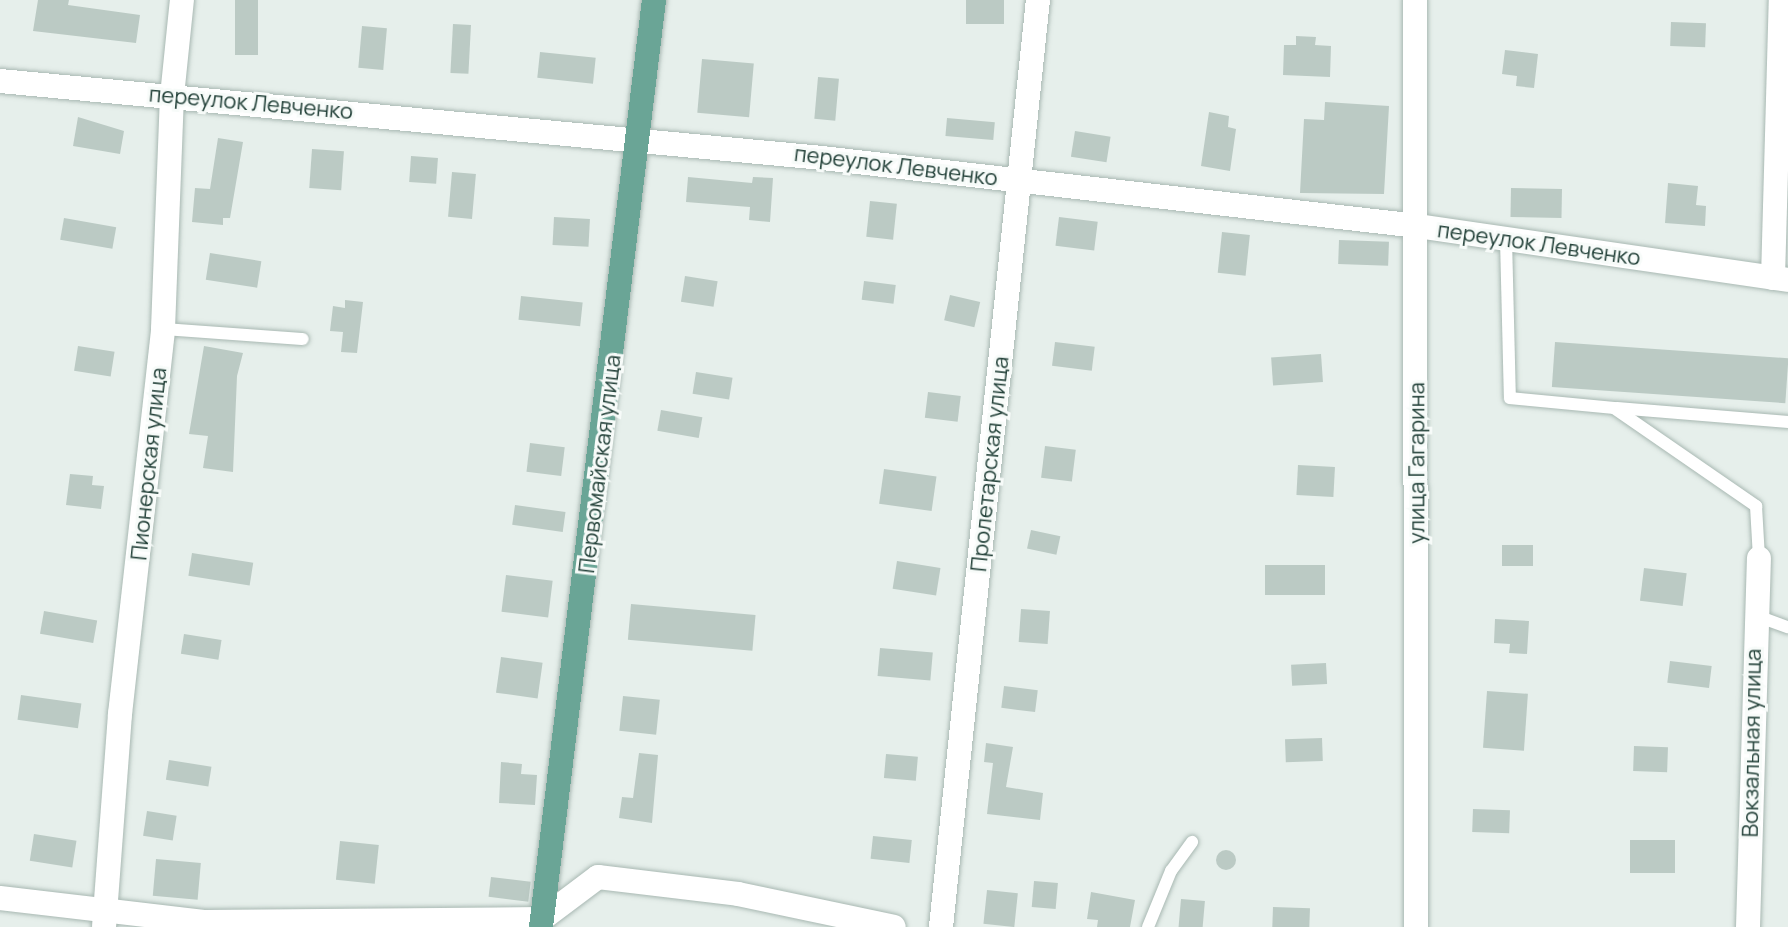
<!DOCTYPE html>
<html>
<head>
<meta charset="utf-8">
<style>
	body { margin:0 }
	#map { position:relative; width:1788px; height:927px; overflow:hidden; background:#e6efeb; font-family:Manrope,sans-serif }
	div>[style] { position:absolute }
	.building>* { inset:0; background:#bbcac4; transform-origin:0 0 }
	.round { border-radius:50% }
	.roads { filter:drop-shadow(0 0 2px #a8b8b2) drop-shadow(0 0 2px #a8b8b2) }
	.service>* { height:12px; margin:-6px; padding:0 6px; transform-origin:6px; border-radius:6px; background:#fff }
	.minor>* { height:24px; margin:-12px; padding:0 12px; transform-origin:12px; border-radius:12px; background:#fff }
	.primary>* { height:24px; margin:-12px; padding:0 12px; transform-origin:12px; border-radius:12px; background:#6aa596 }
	span { translate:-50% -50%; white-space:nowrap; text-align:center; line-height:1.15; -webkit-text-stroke:6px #f7fbf9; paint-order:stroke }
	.street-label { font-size:22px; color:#24423a }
</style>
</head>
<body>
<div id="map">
	<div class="building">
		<div style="clip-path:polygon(38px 0,69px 0,68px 5px,140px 15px,136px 43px,33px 31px)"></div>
		<div style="left:235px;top:0;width:23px;height:55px"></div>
		<div style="left:966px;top:0;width:38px;height:24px"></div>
		<div style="left:1671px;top:22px;width:35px;height:24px;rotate:2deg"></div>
		<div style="left:453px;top:24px;width:18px;height:49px;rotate:3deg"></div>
		<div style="left:362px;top:26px;width:25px;height:42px;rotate:5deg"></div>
		<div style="clip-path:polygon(1296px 36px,1316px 37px,1315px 45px,1331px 46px,1330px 77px,1283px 75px,1284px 45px,1296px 45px)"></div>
		<div style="clip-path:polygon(1505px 50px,1538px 54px,1534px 88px,1516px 86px,1517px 76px,1502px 74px)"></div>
		<div style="left:540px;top:52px;width:56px;height:26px;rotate:6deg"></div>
		<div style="left:702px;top:59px;width:52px;height:54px;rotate:5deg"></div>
		<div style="left:818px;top:77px;width:21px;height:42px;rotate:5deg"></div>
		<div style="clip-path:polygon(1325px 102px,1389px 106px,1384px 194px,1300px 193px,1304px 119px,1324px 120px)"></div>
		<div style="clip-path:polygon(1209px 112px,1229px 116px,1228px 127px,1236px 129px,1230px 171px,1201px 166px)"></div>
		<div style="clip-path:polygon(78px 117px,124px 131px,120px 154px,73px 146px)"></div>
		<div style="left:947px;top:118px;width:48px;height:18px;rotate:5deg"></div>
		<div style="left:1075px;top:131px;width:36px;height:26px;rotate:9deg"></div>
		<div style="clip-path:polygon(218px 138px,243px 142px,230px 218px,223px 218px,223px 225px,192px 222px,195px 188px,210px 189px)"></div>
		<div style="left:312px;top:149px;width:32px;height:39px;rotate:4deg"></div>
		<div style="left:411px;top:156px;width:27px;height:26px;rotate:4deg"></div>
		<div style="left:452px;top:172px;width:24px;height:45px;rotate:5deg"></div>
		<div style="clip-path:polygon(688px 177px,752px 183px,753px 177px,773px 178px,770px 222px,749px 220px,750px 207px,686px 202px)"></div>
		<div style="clip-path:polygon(1668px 183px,1698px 186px,1696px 205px,1706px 206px,1705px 226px,1665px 223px)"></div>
		<div style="left:1511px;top:188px;width:51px;height:29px;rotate:1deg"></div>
		<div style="left:870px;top:201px;width:27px;height:36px;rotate:6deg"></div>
		<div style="left:554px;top:217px;width:36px;height:28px;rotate:3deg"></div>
		<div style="left:1059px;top:217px;width:39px;height:29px;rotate:7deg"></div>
		<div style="left:64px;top:218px;width:53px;height:22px;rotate:10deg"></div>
		<div style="left:1222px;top:232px;width:28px;height:41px;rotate:6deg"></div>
		<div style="left:1339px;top:240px;width:50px;height:24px;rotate:2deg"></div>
		<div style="left:210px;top:253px;width:52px;height:27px;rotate:9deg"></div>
		<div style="left:685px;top:276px;width:33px;height:26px;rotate:9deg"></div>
		<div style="left:864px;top:281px;width:32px;height:19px;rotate:7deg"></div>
		<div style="left:950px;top:295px;width:31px;height:26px;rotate:13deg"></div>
		<div style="left:521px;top:296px;width:62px;height:24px;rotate:6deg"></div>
		<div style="clip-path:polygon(345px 300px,363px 302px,357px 353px,341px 352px,343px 332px,330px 331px,333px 306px,345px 308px)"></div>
		<div style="left:1055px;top:342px;width:40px;height:24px;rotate:7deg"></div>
		<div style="left:1555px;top:342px;width:234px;height:45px;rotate:4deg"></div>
		<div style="left:78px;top:346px;width:37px;height:25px;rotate:9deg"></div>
		<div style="clip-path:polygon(204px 346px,243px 353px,237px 376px,233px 472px,203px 468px,208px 436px,189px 434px)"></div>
		<div style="left:1321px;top:354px;width:28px;height:50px;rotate:86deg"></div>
		<div style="left:696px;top:372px;width:37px;height:22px;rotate:9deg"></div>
		<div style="left:928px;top:392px;width:33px;height:26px;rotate:7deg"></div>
		<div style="left:661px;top:410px;width:42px;height:21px;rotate:10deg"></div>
		<div style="left:530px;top:443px;width:35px;height:29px;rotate:7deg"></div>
		<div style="left:1045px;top:446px;width:31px;height:32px;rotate:7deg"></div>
		<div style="left:1298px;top:465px;width:37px;height:30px;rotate:3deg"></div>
		<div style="left:884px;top:469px;width:53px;height:35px;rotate:8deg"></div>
		<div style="clip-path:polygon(70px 474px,93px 476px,92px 485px,104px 486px,101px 509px,66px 505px)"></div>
		<div style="left:515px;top:505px;width:51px;height:20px;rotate:8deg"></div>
		<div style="left:1031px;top:530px;width:30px;height:19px;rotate:12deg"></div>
		<div style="left:1533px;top:545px;width:21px;height:31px;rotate:90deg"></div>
		<div style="left:192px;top:553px;width:62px;height:23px;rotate:9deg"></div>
		<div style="left:897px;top:561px;width:44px;height:28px;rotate:9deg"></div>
		<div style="left:1325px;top:565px;width:30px;height:60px;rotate:90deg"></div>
		<div style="left:1644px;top:568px;width:43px;height:33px;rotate:7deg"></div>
		<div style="left:506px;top:575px;width:47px;height:37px;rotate:7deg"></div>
		<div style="left:631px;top:604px;width:125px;height:36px;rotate:5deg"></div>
		<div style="left:1021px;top:609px;width:29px;height:33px;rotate:4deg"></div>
		<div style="left:44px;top:611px;width:54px;height:23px;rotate:10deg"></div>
		<div style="clip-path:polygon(1495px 619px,1529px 621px,1527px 654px,1509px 653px,1510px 644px,1494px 643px)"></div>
		<div style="left:184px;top:634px;width:38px;height:20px;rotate:9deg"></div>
		<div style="left:880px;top:648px;width:53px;height:28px;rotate:5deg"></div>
		<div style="left:501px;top:657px;width:42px;height:36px;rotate:8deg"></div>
		<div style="left:1670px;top:661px;width:42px;height:22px;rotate:7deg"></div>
		<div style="left:1326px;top:663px;width:21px;height:35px;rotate:87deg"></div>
		<div style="left:1004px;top:686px;width:34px;height:22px;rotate:7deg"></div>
		<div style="left:1487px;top:691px;width:41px;height:57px;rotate:4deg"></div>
		<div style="left:21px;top:695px;width:61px;height:25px;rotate:8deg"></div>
		<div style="left:623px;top:696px;width:37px;height:35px;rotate:6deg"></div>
		<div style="left:1322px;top:738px;width:23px;height:37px;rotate:88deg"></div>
		<div style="clip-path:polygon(986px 743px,1013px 747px,1006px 787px,1043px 793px,1040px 820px,987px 814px,993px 763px,984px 762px)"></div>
		<div style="left:1634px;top:746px;width:34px;height:25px;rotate:2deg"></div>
		<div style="clip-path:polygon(639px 753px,658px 755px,652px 823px,619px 818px,622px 797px,633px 798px)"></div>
		<div style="left:886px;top:754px;width:32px;height:24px;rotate:5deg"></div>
		<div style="left:169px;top:760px;width:43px;height:20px;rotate:9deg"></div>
		<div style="clip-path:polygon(501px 762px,522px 764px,521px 774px,537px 775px,535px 805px,499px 803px)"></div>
		<div style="left:1473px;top:809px;width:37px;height:23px;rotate:2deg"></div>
		<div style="left:147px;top:811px;width:30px;height:25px;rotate:9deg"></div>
		<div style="left:34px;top:834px;width:43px;height:27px;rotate:9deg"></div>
		<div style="left:873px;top:836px;width:39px;height:23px;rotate:6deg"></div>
		<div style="left:1630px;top:840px;width:45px;height:33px"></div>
		<div style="left:340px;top:841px;width:39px;height:39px;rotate:6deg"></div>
		<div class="round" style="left:1216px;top:850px;width:20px;height:20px"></div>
		<div style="left:156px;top:859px;width:45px;height:37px;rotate:5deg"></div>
		<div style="left:491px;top:877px;width:40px;height:20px;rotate:7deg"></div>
		<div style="left:1034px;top:881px;width:24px;height:26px;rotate:5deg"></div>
		<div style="left:987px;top:890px;width:31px;height:34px;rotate:6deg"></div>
		<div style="clip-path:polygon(1091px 892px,1135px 900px,1130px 927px,1097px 927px,1098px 920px,1087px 919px)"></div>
		<div style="left:1181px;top:899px;width:24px;height:28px;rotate:5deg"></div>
		<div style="left:1273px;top:907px;width:37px;height:20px;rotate:2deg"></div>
	</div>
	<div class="roads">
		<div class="service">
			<div style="left:1506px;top:239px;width:159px;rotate:88.6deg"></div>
			<div style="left:1510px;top:398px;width:104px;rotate:5.5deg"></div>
			<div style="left:1614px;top:408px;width:173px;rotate:34.6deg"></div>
			<div style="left:1756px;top:506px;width:52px;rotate:86.7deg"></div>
			<div style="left:163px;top:329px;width:140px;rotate:4.1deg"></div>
			<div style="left:1617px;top:408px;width:172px;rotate:4.7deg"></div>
			<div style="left:1757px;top:616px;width:33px;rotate:20deg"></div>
			<div style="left:1148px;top:927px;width:61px;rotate:-67.7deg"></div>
			<div style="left:1171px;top:871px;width:36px;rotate:-54deg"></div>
		</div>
		<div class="minor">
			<div style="left:1415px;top:0;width:927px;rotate:89.94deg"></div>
			<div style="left:0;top:81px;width:826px;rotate:5.35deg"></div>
			<div style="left:822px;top:158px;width:600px;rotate:6.51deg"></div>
			<div style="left:1418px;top:226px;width:374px;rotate:8.3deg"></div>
			<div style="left:1773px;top:278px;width:278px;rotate:-88.4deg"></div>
			<div style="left:0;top:898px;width:205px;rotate:6.7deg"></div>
			<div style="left:204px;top:922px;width:338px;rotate:-0.5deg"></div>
			<div style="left:542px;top:919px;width:70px;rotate:-36.9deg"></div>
			<div style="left:598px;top:877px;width:141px;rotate:6.9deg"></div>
			<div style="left:738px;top:894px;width:159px;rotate:11.9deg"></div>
			<div style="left:104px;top:927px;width:214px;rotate:-85.7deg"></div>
			<div style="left:120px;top:714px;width:387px;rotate:-83.6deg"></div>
			<div style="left:163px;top:329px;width:233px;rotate:-87.8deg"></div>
			<div style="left:172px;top:96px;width:97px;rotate:-84.1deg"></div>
			<div style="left:941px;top:927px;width:932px;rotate:-84.03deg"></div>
			<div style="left:1748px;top:927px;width:369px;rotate:-88.3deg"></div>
		</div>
		<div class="primary">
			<div style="left:541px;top:927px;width:934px;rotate:-83.05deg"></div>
		</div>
	</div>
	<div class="street-label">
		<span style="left:251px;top:103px;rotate:5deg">переулок Левченко</span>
		<span style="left:896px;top:166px;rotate:7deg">переулок Левченко</span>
		<span style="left:1539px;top:244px;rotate:8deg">переулок Левченко</span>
		<span style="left:1417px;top:463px;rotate:-90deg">улица Гагарина</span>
		<span style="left:149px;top:464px;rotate:-84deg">Пионерская улица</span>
		<span style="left:600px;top:464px;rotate:-83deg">Первомайская улица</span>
		<span style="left:990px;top:464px;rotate:-84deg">Пролетарская улица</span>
		<span style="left:1752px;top:743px;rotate:-89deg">Вокзальная улица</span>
	</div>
</div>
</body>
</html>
